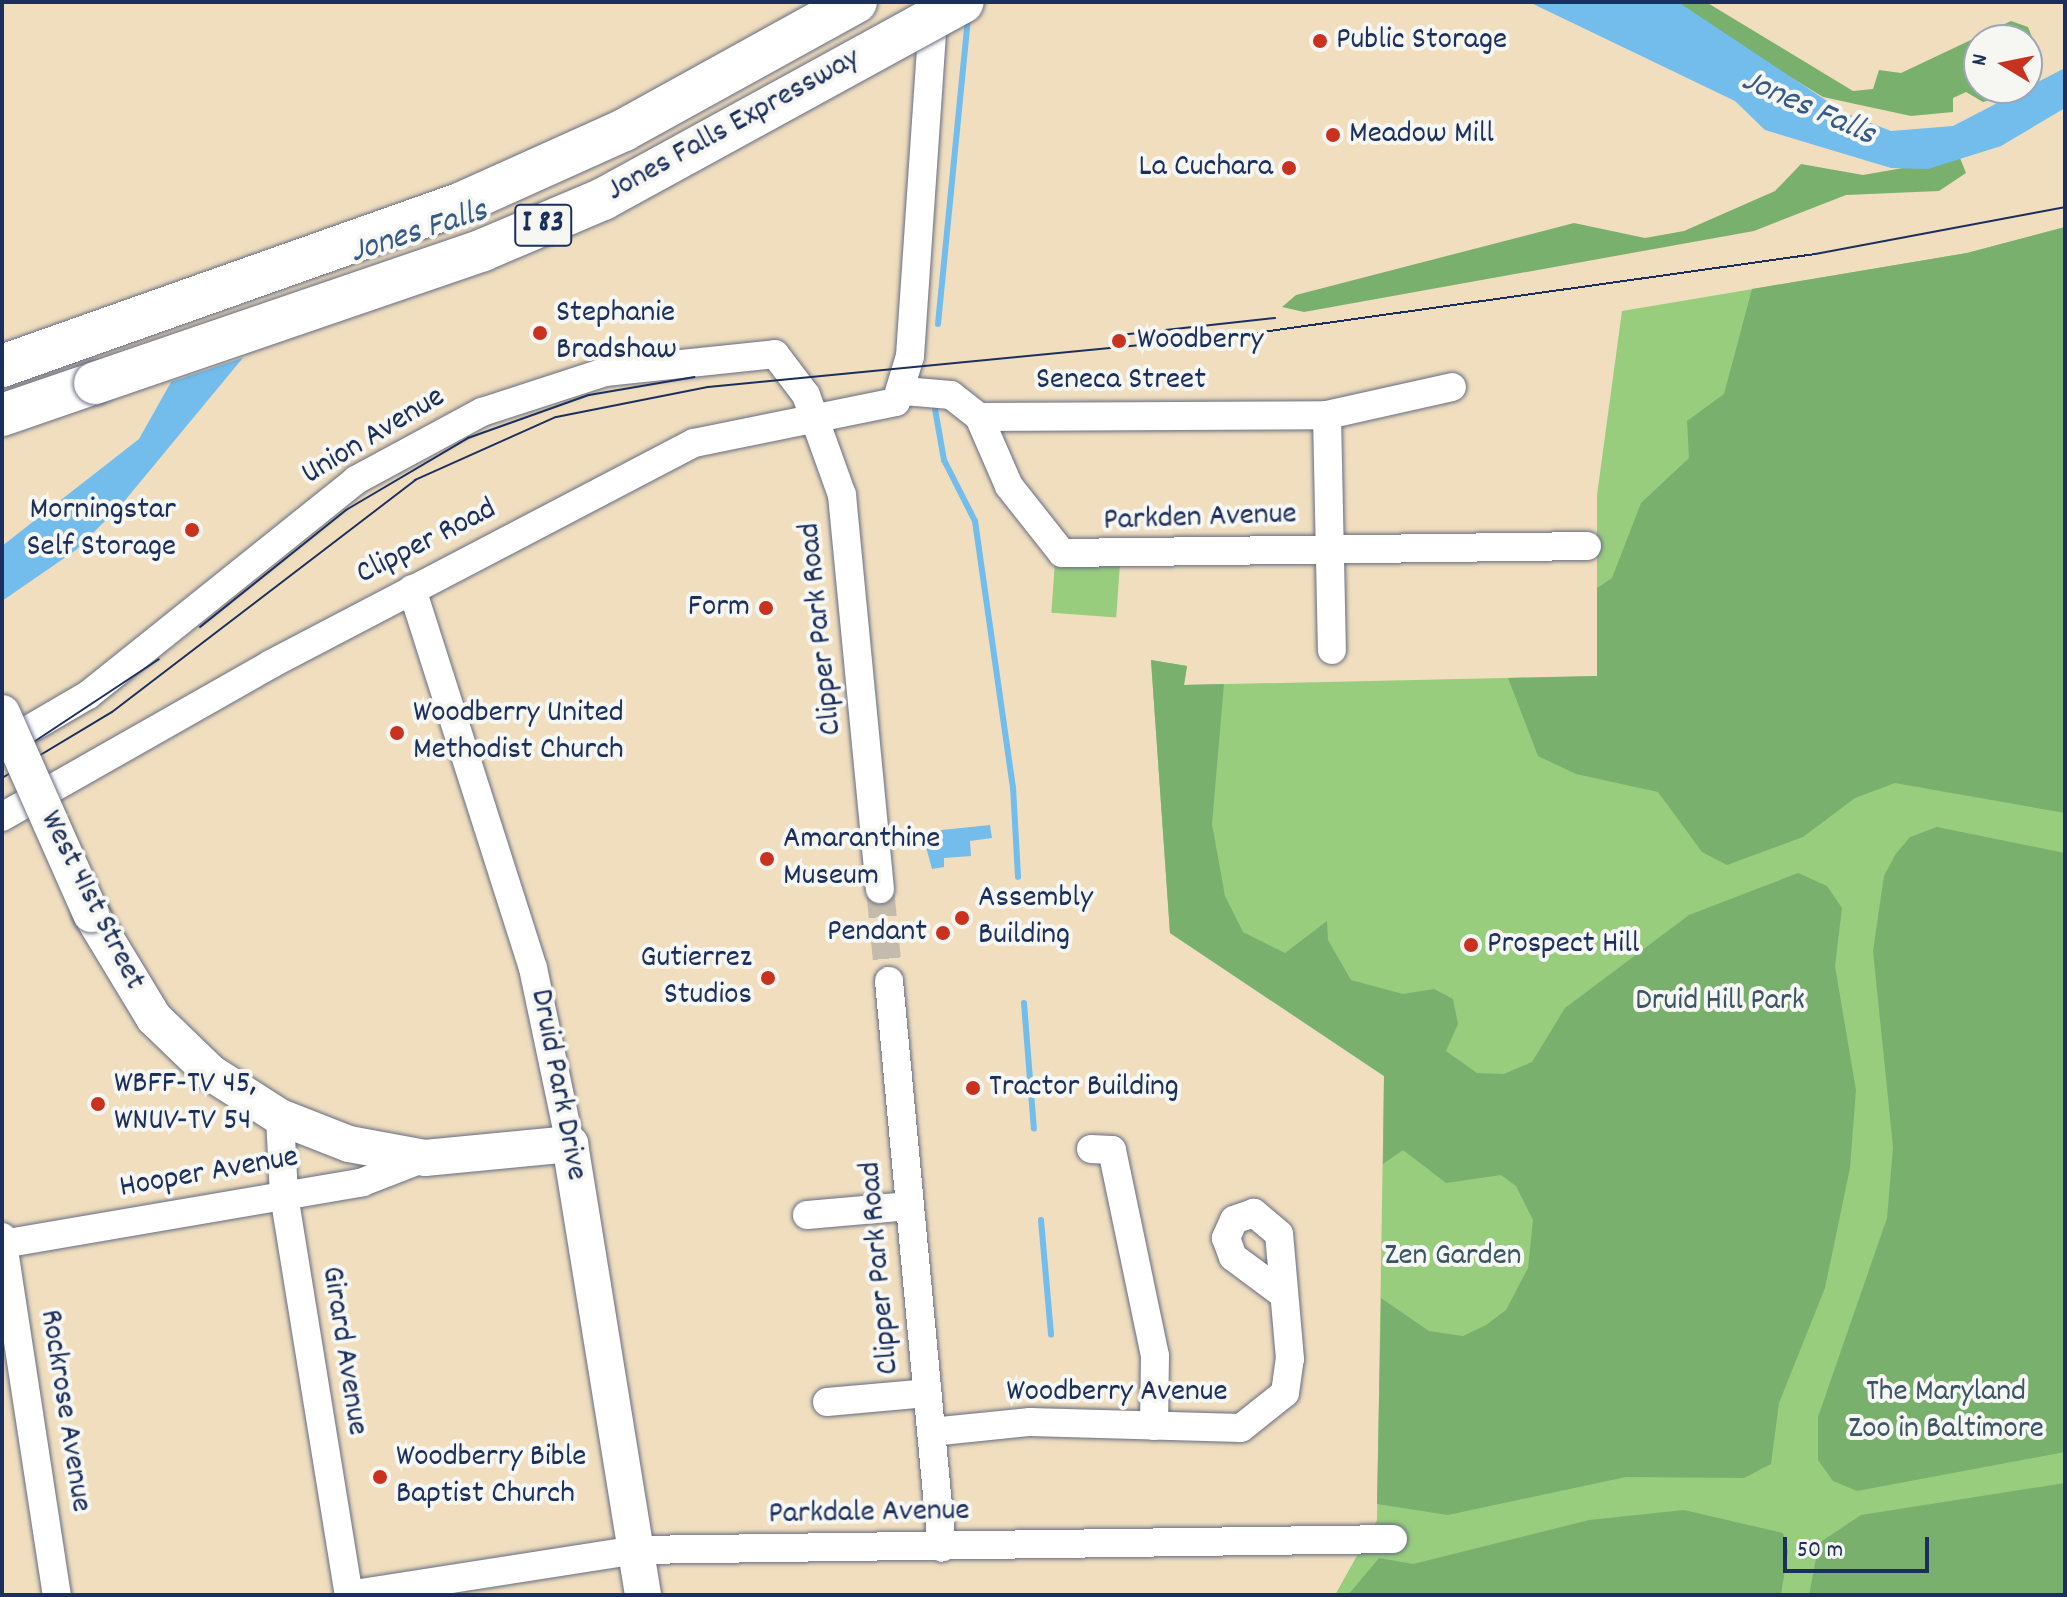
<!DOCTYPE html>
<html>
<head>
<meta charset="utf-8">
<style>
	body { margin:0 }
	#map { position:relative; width:2067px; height:1597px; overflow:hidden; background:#f0debf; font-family:Dekko,sans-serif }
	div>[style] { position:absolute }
	.green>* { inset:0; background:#98cd7e; transform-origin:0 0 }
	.forest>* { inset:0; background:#7ab06d }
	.water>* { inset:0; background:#72bdeb }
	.pier>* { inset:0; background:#f0debf }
	.stream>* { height:6px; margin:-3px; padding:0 3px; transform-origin:3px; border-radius:3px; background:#72bdeb }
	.minor-tunnel>* { height:28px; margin-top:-14px; transform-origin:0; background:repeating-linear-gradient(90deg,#c5bbac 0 28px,transparent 0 42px) }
	.roads { filter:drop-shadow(0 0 2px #666c80) drop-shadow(0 0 2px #666c80) }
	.minor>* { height:28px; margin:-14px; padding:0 14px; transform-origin:14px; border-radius:14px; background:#fff }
	.major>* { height:36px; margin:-18px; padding:0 18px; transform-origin:18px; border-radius:18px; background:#fff }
	.highway>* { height:42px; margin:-21px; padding:0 21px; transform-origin:21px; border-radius:21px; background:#fff }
	.tram>* { height:2px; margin:-1px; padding:0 1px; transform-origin:1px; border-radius:1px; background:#1b2f5e }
	.bridges { filter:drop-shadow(0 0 2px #666c80) drop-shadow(0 0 2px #666c80) }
	.major-bridge>* { height:36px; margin:-18px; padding:0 18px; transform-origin:18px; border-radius:18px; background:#fff }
	.highway-bridge>* { height:42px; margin:-21px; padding:0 21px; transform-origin:21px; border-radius:21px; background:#fff }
	.dots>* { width:22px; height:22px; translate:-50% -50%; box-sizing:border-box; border:4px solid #f6f6f2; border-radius:50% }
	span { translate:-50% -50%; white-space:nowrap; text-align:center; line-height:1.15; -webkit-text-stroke:8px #f6f6f2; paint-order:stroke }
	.shield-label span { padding:2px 6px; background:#f6f6f2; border:2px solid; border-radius:6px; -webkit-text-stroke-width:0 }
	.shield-label { font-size:30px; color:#1b2f5e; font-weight:700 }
	.poi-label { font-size:32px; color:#1b2f5e }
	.left { translate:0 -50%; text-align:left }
	.right { translate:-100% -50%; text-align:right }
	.street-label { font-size:32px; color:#1b2f5e }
	.park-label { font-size:32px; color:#3a5666 }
	.water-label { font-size:34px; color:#355a88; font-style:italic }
	.frame { position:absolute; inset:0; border:4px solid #1b2f5e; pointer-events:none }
	.north { position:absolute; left:1963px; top:24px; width:80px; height:80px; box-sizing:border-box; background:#f6f6f2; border:2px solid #9ea6b7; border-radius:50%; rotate:280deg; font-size:22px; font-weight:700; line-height:32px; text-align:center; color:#1b2f5e }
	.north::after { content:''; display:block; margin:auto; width:28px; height:36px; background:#c8321e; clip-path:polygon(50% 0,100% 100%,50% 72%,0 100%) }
	.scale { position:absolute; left:1783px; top:1537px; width:146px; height:36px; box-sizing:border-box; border:4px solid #1b2f5e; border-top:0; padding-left:10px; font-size:24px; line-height:28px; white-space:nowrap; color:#1b2f5e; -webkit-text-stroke:6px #f6f6f2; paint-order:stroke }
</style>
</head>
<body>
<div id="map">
	<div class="green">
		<div style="clip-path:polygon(2065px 227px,2065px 1595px,1335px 1595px,1377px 1520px,1384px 1076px,1170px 933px,1151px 660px,1187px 666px,1184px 685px,1597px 676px,1597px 495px,1622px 311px,1967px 253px)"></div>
		<div style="left:1055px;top:561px;width:65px;height:52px;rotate:4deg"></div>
	</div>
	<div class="forest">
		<div style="clip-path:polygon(1667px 2px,1706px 2px,1853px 91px,1873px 89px,1879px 70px,1901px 73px,2011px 21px,2028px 27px,2034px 42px,2027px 63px,2027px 40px,1979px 40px,1979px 88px,2013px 88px,2006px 96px,1983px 102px,1966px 92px,1953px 98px,1953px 112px,1911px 116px,1823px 97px)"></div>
		<div style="clip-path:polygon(1960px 158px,1966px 173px,1939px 191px,1846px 195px,1754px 231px,1304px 312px,1282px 307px,1296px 295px,1574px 223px,1645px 238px,1684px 231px,1775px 191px,1801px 164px,1863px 175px)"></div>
		<div style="clip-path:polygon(2065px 227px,2065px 813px,1895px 783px,1855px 798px,1803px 837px,1727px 865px,1702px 852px,1658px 792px,1576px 774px,1538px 756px,1508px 678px,1597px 676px,1597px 588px,1612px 578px,1641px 503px,1689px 458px,1687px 421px,1724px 394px,1752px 289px,1967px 253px)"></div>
		<div style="clip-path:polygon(1151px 660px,1187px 666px,1184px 685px,1224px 684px,1212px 824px,1225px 896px,1243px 932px,1285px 953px,1327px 921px,1328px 940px,1351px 980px,1403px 994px,1434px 989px,1453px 999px,1458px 1024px,1446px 1051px,1477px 1073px,1504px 1074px,1532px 1062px,1565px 1008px,1689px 915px,1798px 873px,1827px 886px,1842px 908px,1835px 966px,1856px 1090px,1850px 1168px,1825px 1288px,1779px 1403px,1771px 1464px,1744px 1478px,1626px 1477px,1448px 1515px,1377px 1504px,1381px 1298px,1429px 1331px,1463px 1336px,1486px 1325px,1506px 1310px,1528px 1268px,1533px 1220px,1516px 1186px,1501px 1175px,1446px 1183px,1403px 1150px,1383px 1164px,1384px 1076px,1170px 933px)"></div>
		<div style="clip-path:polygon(1937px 827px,2065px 853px,2065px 1452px,1857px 1491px,1833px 1481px,1818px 1460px,1818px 1417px,1887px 1218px,1893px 1147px,1873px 951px,1884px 876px,1895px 855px,1910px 837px)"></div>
		<div style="clip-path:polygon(2065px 1483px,2065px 1595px,1809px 1595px,1819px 1543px,1861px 1515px)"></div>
		<div style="clip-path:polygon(1684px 1510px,1783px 1533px,1788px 1551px,1781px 1595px,1348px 1595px,1379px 1558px,1413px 1564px,1589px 1520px)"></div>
	</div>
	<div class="water">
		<div style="clip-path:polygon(1529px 2px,1678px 2px,1845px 113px,1891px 131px,1953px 126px,2065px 68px,2065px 108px,2001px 146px,1928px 169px,1891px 168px,1765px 130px,1735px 101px)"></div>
		<div style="clip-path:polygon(256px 342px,122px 504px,76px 550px,2px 601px,2px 546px,139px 439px,179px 368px)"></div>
		<div style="clip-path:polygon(990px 825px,992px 838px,970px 841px,971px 856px,944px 858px,944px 867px,932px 869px,922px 832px)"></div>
	</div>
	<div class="pier">
		<div style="clip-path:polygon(875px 2px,966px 2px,248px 356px,168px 383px,187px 334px,221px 297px)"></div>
	</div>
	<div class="stream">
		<div style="left:938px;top:324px;width:308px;rotate:-84.4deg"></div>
		<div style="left:935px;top:409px;width:52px;rotate:80deg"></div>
		<div style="left:944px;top:460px;width:68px;rotate:63.1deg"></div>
		<div style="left:975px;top:521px;width:269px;rotate:81.9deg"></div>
		<div style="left:1013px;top:787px;width:90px;rotate:86.8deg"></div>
		<div style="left:1024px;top:1003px;width:126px;rotate:85.5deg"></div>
		<div style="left:1041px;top:1220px;width:115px;rotate:85deg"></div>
	</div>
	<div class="minor-tunnel">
		<div style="left:880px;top:889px;width:92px;rotate:84.4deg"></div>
	</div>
	<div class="roads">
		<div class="minor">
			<div style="left:904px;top:391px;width:47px;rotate:4.9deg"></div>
			<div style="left:951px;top:395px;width:36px;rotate:38deg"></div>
			<div style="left:979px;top:417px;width:75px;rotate:66.5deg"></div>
			<div style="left:1009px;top:486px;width:85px;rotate:51.7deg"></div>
			<div style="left:1062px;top:553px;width:525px;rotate:-0.76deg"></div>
			<div style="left:1327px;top:415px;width:235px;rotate:88.8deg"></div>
			<div style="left:979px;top:417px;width:348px;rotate:-0.3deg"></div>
			<div style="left:1327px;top:415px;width:128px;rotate:-12.6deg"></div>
			<div style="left:412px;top:589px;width:398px;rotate:72.3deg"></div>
			<div style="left:533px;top:968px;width:180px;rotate:78.1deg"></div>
			<div style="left:2px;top:745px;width:99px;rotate:-30.2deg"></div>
			<div style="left:88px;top:695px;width:344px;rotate:-38.7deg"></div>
			<div style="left:356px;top:480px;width:143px;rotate:-28.4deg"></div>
			<div style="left:482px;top:412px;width:129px;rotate:-18deg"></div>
			<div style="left:605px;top:372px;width:171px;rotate:-6deg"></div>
			<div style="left:775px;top:354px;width:51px;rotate:52.9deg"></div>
			<div style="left:806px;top:395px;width:106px;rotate:70.2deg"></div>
			<div style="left:842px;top:495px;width:396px;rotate:84.5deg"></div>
			<div style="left:2px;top:817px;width:309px;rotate:-29.6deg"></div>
			<div style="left:271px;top:664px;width:477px;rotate:-27.6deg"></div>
			<div style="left:694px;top:443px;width:206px;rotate:-11.5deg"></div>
			<div style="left:896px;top:402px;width:48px;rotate:-73.1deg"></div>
			<div style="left:910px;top:356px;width:350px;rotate:-86.1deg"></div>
			<div style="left:889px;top:981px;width:569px;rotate:84.66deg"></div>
			<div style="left:280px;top:1117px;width:78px;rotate:87.1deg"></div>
			<div style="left:284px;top:1195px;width:405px;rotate:80.8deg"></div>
			<div style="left:349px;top:1595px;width:291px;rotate:-8.9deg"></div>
			<div style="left:636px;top:1550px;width:757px;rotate:-0.83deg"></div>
			<div style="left:1091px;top:1149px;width:21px;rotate:3deg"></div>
			<div style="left:1112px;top:1150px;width:210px;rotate:78.2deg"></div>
			<div style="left:1155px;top:1356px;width:70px;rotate:90.8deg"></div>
			<div style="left:807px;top:1215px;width:103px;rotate:-5deg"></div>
			<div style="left:2px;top:1237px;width:362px;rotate:81.3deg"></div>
			<div style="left:2px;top:1244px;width:366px;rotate:-9.7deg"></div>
			<div style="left:363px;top:1182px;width:66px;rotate:-21.2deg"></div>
			<div style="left:827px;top:1402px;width:100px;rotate:-5.1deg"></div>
			<div style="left:931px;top:1432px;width:100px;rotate:-5.8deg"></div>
			<div style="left:1030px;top:1422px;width:211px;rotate:1.6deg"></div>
			<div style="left:1241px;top:1428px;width:56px;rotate:-38.5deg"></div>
			<div style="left:1285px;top:1393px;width:34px;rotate:-82deg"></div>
			<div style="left:1290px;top:1359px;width:125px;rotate:-95deg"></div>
			<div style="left:1279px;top:1234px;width:33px;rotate:-140deg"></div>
			<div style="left:1254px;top:1213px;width:21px;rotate:161deg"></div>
			<div style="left:1234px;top:1220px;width:20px;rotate:114deg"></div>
			<div style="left:1226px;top:1238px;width:20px;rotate:70deg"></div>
			<div style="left:1233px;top:1257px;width:62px;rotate:36.5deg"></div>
		</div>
		<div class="major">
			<div style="left:91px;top:914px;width:122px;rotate:58.8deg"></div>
			<div style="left:154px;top:1018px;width:79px;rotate:44deg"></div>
			<div style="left:211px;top:1073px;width:82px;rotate:32.5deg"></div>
			<div style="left:280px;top:1117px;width:74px;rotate:21.4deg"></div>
			<div style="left:349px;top:1144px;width:77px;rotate:10.4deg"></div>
			<div style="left:425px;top:1158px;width:146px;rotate:-5.5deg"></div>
			<div style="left:570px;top:1144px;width:457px;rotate:80.8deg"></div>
		</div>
		<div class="highway">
			<div style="left:2px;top:366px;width:490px;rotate:-19.5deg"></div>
			<div style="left:464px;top:202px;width:175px;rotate:-24.2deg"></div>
			<div style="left:624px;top:130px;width:265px;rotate:-28.9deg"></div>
			<div style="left:2px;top:415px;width:98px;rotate:-19deg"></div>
		</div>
	</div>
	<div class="tram">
		<div style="left:1120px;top:335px;width:156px;rotate:-6.3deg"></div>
		<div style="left:200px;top:627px;width:187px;rotate:-38.7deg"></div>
		<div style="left:346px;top:510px;width:142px;rotate:-30.5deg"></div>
		<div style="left:468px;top:438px;width:128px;rotate:-19.6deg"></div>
		<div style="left:589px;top:395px;width:107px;rotate:-9.7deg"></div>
		<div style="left:2px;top:763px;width:188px;rotate:-33.5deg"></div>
		<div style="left:2px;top:778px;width:128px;rotate:-31deg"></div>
		<div style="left:112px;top:712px;width:382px;rotate:-37.4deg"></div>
		<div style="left:415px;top:480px;width:154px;rotate:-24.1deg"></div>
		<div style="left:556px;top:417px;width:155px;rotate:-11.2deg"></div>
		<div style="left:708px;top:387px;width:528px;rotate:-5.54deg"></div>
		<div style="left:1234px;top:336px;width:587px;rotate:-8.03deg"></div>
		<div style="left:1815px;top:254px;width:254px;rotate:-10.6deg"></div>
	</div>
	<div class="bridges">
		<div class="major-bridge">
			<div style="left:2px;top:713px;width:220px;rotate:66.1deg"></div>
		</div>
		<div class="highway-bridge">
			<div style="left:95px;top:383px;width:410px;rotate:-18.9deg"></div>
			<div style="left:483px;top:250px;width:130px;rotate:-23deg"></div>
			<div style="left:603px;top:199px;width:410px;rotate:-28.7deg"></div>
		</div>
	</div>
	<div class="dots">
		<div style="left:1320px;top:41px;background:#c8321e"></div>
		<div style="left:1333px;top:135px;background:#c8321e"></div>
		<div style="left:1289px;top:168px;background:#c8321e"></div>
		<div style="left:540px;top:333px;background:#c8321e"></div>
		<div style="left:1119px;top:341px;background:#c8321e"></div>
		<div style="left:192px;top:530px;background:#c8321e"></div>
		<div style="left:766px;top:608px;background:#c8321e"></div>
		<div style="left:397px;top:733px;background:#c8321e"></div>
		<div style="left:767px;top:859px;background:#c8321e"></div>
		<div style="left:962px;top:918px;background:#c8321e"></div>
		<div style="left:943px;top:933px;background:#c8321e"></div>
		<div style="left:1471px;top:945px;background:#c8321e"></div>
		<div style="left:768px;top:978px;background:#c8321e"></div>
		<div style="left:973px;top:1088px;background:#c8321e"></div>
		<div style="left:98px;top:1104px;background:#c8321e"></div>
		<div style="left:380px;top:1477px;background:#c8321e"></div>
	</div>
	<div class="shield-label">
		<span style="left:543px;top:225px">I 83</span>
	</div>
	<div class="poi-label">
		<span class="left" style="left:1336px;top:41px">Public Storage</span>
		<span class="left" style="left:1349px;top:135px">Meadow Mill</span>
		<span class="right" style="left:1273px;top:168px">La Cuchara</span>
		<span class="left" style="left:556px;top:333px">Stephanie<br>Bradshaw</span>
		<span class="left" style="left:1137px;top:341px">Woodberry</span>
		<span class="right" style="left:176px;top:530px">Morningstar<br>Self Storage</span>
		<span class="right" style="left:750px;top:608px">Form</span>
		<span class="left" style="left:413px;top:733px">Woodberry United<br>Methodist Church</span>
		<span class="left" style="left:783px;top:859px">Amaranthine<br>Museum</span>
		<span class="left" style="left:978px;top:918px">Assembly<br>Building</span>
		<span class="right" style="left:927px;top:933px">Pendant</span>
		<span class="left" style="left:1487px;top:945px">Prospect Hill</span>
		<span class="right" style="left:752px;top:978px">Gutierrez<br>Studios</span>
		<span class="left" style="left:114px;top:1104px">WBFF-TV 45,<br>WNUV-TV 54</span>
		<span class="left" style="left:989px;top:1088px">Tractor Building</span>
		<span class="left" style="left:396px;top:1477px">Woodberry Bible<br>Baptist Church</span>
	</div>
	<div class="street-label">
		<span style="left:734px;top:126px;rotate:-29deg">Jones Falls Expressway</span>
		<span style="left:1121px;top:381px">Seneca Street</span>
		<span style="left:374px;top:437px;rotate:-31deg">Union Avenue</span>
		<span style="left:1200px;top:519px;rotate:-2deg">Parkden Avenue</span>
		<span style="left:427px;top:543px;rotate:-27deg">Clipper Road</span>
		<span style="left:822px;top:629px;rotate:-96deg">Clipper Park Road</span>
		<span style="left:91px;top:901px;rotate:63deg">West 41st Street</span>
		<span style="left:557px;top:1085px;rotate:79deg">Druid Park Drive</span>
		<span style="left:209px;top:1174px;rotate:-10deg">Hooper Avenue</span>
		<span style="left:881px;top:1268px;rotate:-95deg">Clipper Park Road</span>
		<span style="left:343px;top:1351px;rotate:81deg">Girard Avenue</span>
		<span style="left:1117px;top:1393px">Woodberry Avenue</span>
		<span style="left:64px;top:1411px;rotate:81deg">Rockrose Avenue</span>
		<span style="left:869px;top:1514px;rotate:-1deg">Parkdale Avenue</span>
	</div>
	<div class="park-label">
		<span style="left:1720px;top:1002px">Druid Hill Park</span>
		<span style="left:1453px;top:1257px">Zen Garden</span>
		<span style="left:1946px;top:1412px">The Maryland<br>Zoo in Baltimore</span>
	</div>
	<div class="water-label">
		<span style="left:1808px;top:109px;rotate:24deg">Jones Falls</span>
		<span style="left:419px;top:233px;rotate:-18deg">Jones Falls</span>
	</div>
	<div class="frame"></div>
	<div class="north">N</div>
	<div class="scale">50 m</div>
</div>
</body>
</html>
